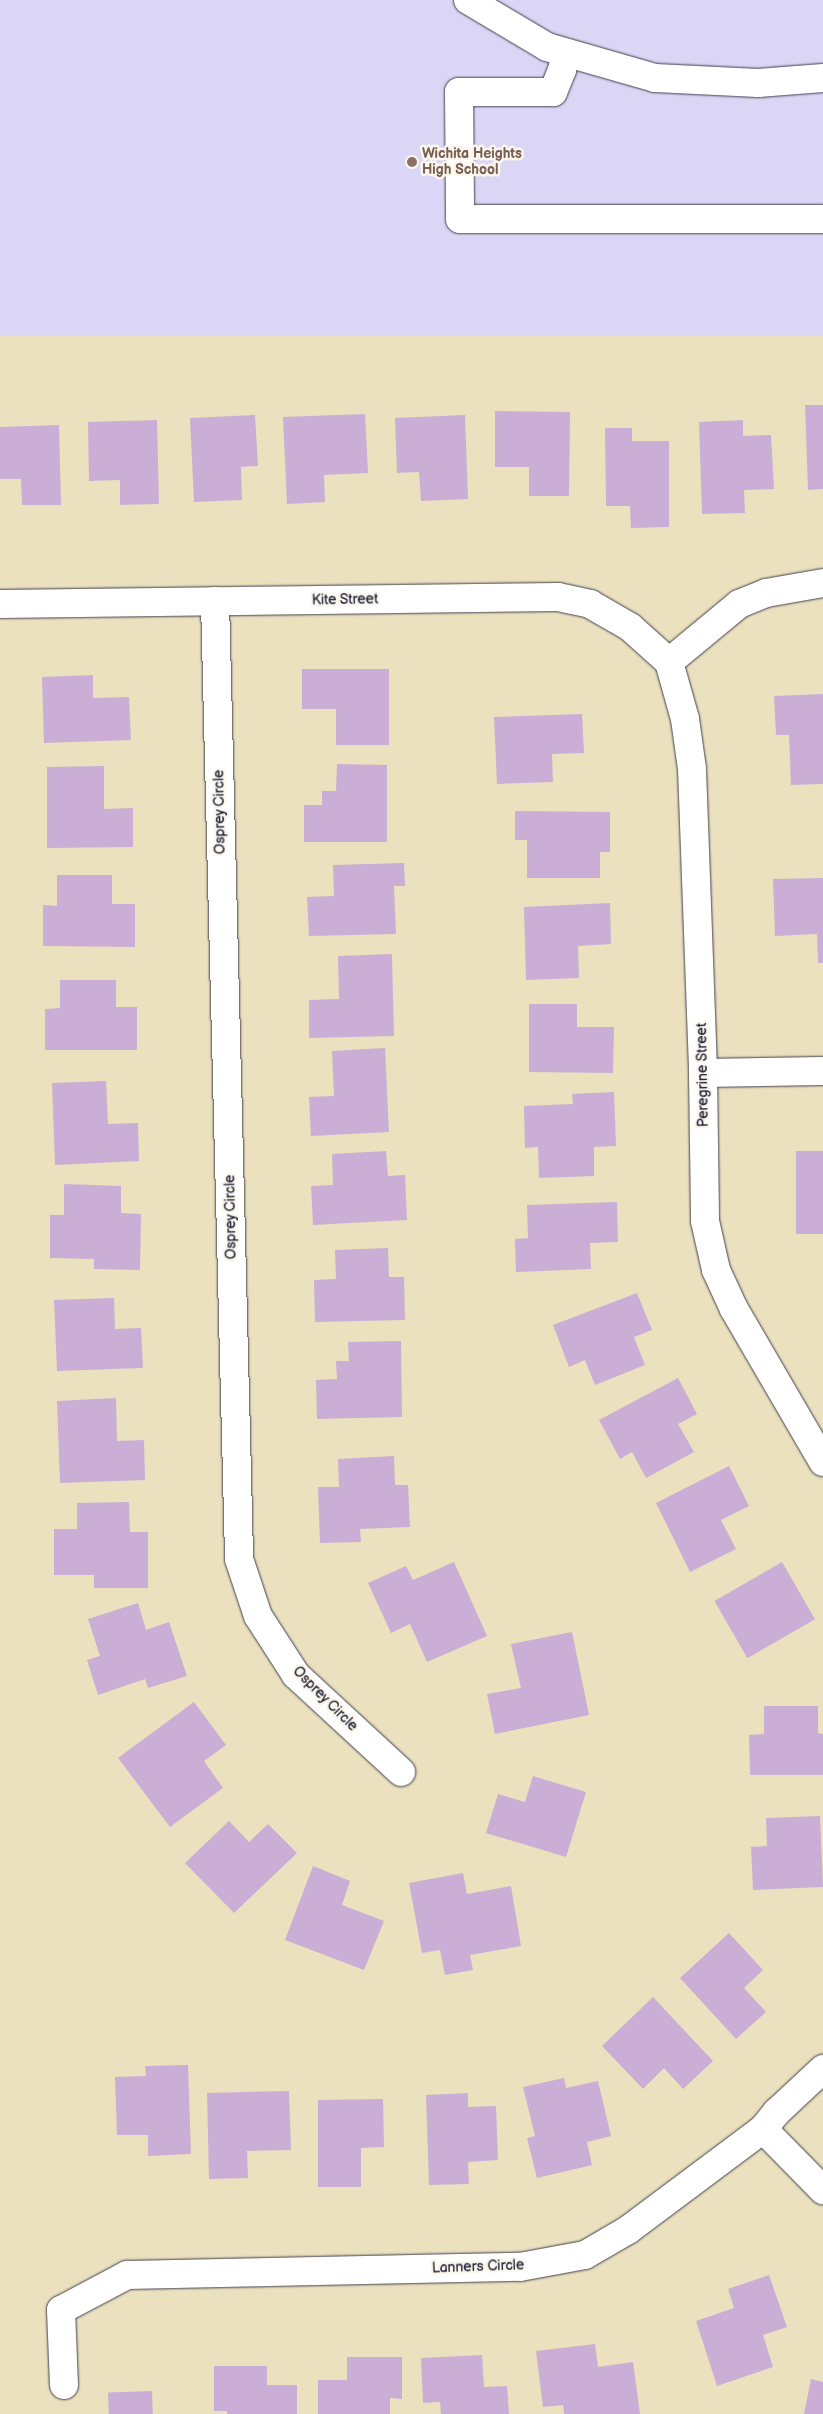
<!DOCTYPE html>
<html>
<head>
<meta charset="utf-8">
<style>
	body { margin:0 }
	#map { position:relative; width:823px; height:2414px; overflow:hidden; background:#ebe1be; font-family:"Balsamiq Sans",sans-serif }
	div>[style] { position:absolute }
	.built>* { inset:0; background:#dcd6f6; transform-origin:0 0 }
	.building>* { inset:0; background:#caaed5; transform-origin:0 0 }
	.roads { filter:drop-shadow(0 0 1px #403f4f) drop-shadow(0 0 1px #403f4f) }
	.minor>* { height:28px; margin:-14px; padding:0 14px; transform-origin:14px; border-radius:14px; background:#fff }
	.dots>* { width:14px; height:14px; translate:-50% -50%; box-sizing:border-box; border:2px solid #fbf7ec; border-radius:50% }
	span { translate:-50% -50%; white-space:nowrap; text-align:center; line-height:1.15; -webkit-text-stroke:5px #fbf7ec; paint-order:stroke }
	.education-label { font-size:14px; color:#785e54; font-weight:700 }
	.left { translate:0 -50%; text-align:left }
	.street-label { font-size:14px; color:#22223b }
</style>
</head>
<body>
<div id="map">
	<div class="built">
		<div style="left:0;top:0;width:823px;height:336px"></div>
	</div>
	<div class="building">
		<div style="clip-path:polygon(805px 405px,823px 405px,823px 489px,808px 490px)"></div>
		<div style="clip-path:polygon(495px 411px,570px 412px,569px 496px,529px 496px,529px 467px,495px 467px)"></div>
		<div style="clip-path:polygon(365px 414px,368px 473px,324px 475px,325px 502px,287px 504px,283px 417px)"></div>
		<div style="clip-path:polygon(255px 415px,258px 466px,241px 467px,242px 500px,194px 502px,190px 418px)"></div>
		<div style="clip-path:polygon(465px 415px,468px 499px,421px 501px,419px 472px,397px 473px,395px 418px)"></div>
		<div style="clip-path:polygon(157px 420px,159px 504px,120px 505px,120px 480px,89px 481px,88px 422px)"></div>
		<div style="clip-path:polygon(743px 420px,743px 436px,771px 435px,774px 489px,744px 490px,745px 513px,702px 514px,699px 422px)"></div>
		<div style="clip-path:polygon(59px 425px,61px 505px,22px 505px,21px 479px,0 479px,0 427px)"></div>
		<div style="clip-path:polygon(605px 428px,632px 428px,632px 441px,669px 441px,669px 527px,631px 528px,630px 506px,606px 506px)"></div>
		<div style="clip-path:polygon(302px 669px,389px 669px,389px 745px,336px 745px,336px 709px,302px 709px)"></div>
		<div style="clip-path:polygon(93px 675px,93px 698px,129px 697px,131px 740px,44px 743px,42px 677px)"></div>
		<div style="clip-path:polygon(823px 694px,823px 784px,791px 785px,789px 735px,776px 735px,774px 696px)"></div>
		<div style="clip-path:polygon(582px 714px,584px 753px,552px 754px,553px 782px,497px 784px,494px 717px)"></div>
		<div style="clip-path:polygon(337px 764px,387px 765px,387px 842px,304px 842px,304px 805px,322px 805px,322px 791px,336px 791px)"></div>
		<div style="clip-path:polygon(104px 766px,104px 809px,133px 808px,133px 847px,47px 848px,47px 767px)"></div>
		<div style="clip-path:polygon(515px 811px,610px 812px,610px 852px,600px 852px,600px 878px,527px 878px,527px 840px,515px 840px)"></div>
		<div style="clip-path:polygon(404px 863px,405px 886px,394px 886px,396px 934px,309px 936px,307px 897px,334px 896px,333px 865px)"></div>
		<div style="clip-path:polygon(57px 875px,112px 875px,112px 904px,135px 904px,135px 947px,43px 946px,43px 905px,57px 906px)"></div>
		<div style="clip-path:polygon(823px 878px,823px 963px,818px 963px,817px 934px,775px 936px,773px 879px)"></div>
		<div style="clip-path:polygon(610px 903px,611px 944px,578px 946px,579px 978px,526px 980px,524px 907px)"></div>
		<div style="clip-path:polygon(392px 954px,394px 1036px,309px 1038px,309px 1000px,339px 999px,338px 956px)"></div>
		<div style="clip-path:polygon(60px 980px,116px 980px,116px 1007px,137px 1007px,137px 1050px,45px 1050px,45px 1009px,60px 1008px)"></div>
		<div style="clip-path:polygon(529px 1004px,577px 1004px,577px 1027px,614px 1027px,613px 1073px,529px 1072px)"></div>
		<div style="clip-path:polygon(385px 1048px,389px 1132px,311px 1136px,309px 1097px,334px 1096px,332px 1051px)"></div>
		<div style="clip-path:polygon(106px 1081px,108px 1124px,138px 1123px,139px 1161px,55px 1165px,52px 1083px)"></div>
		<div style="clip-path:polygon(614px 1092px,616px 1146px,594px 1147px,594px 1176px,539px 1178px,538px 1147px,525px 1148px,524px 1106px,573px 1104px,572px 1094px)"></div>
		<div style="clip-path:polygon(386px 1151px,388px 1176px,405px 1175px,407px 1220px,313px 1225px,311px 1186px,333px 1185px,332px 1154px)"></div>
		<div style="left:823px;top:1151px;width:83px;height:27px;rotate:90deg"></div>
		<div style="clip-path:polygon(64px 1184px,121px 1186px,121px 1213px,141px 1214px,140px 1270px,94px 1269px,94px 1259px,50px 1258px,50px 1215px,64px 1215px)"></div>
		<div style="clip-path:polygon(617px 1202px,618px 1242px,590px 1243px,591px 1269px,516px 1272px,515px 1239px,528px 1238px,527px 1205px)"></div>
		<div style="clip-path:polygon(388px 1248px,389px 1277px,404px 1277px,405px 1320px,315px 1322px,314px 1280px,336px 1279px,335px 1250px)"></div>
		<div style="clip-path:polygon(637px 1293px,652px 1330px,634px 1337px,645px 1365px,595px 1385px,585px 1360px,569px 1367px,553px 1325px)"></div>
		<div style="clip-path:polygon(114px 1298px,115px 1329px,141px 1328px,143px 1368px,57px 1371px,54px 1300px)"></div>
		<div style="clip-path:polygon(401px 1341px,402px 1417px,317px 1419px,316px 1380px,337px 1379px,336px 1361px,349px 1361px,348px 1342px)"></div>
		<div style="clip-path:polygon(678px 1378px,697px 1414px,678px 1424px,694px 1452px,646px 1478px,632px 1452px,620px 1459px,599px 1420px)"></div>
		<div style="clip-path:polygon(116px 1398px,117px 1441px,144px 1440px,145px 1480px,60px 1483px,57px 1401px)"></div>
		<div style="clip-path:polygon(394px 1456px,395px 1485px,408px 1485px,410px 1527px,360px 1529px,361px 1542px,320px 1543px,318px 1487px,339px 1487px,338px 1459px)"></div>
		<div style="clip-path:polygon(729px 1466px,749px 1506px,721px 1520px,736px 1549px,690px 1572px,656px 1503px)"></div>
		<div style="clip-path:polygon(129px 1502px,130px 1532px,148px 1532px,148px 1588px,94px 1588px,94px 1575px,54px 1575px,54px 1529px,77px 1529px,77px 1503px)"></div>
		<div style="clip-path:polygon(454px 1562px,487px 1636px,427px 1662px,410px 1624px,391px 1633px,368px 1583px,406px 1566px,413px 1580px)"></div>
		<div style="left:782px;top:1562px;width:66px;height:78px;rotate:60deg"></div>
		<div style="clip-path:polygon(138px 1603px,146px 1630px,169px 1622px,187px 1676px,148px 1688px,145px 1679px,98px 1695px,87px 1660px,100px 1656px,88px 1619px)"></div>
		<div style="clip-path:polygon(572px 1632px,589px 1715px,495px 1734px,487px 1694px,521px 1688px,511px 1644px)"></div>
		<div style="clip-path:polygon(194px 1702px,226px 1745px,204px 1761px,223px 1788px,170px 1827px,118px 1758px)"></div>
		<div style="clip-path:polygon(764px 1706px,818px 1706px,818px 1733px,823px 1734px,823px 1775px,750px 1775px,749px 1735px,764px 1734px)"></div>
		<div style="clip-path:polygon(533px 1776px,586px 1792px,566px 1857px,486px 1833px,498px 1794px,525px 1802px)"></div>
		<div style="clip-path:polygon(820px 1816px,823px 1887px,753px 1890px,751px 1847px,767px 1846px,766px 1818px)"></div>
		<div style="clip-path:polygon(229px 1821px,249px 1842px,268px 1824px,297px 1853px,234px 1913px,185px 1863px)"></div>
		<div style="clip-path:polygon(313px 1866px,350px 1881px,342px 1905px,384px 1921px,364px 1970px,285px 1940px)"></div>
		<div style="clip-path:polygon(463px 1873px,467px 1894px,511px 1886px,521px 1946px,470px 1955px,473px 1970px,445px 1975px,440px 1950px,422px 1953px,409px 1883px)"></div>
		<div style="clip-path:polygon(729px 1933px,763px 1970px,744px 1988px,766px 2012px,736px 2039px,680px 1978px)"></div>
		<div style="clip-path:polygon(653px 1997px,713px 2061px,683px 2089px,664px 2068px,643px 2089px,602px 2046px)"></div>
		<div style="clip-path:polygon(188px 2065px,191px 2154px,148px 2156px,148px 2135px,117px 2135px,115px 2077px,146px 2076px,145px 2066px)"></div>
		<div style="clip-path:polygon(564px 2078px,566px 2088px,598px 2081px,611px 2136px,587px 2142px,592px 2165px,537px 2178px,527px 2138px,535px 2136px,523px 2087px)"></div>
		<div style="clip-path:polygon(289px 2091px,291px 2150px,247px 2151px,248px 2178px,209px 2179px,207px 2093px)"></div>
		<div style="clip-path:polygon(468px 2093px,468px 2107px,496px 2106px,498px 2160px,468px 2162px,469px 2184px,429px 2185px,426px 2095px)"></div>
		<div style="clip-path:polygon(383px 2099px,384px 2147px,361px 2148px,361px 2187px,318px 2187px,318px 2100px)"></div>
		<div style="clip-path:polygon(769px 2275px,787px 2327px,763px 2335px,773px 2367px,717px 2386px,696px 2321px,734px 2308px,728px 2289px)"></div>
		<div style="clip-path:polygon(595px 2344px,598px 2367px,633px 2362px,640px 2414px,564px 2414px,563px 2405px,543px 2407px,536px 2351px)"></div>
		<div style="clip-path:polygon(482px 2355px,484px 2387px,507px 2386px,509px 2414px,441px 2414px,440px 2402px,423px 2403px,421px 2358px)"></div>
		<div style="clip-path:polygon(347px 2357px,402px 2357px,402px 2399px,390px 2398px,390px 2414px,318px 2414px,318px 2380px,347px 2380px)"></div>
		<div style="clip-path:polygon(214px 2366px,267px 2366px,267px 2385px,297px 2385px,297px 2414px,227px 2414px,227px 2411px,214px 2411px)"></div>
		<div style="clip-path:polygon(811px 2379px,823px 2382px,823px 2414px,804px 2414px)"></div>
		<div style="left:152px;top:2391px;width:23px;height:44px;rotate:88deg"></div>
	</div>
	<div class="roads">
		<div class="minor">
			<div style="left:468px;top:0;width:92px;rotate:30.7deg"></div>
			<div style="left:547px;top:47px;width:112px;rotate:16deg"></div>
			<div style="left:655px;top:78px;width:103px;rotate:2.8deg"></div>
			<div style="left:758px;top:83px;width:65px;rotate:-4.4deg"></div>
			<div style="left:566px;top:53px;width:17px;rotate:103deg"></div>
			<div style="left:562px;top:70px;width:24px;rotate:112deg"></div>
			<div style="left:553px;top:92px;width:94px;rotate:180deg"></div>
			<div style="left:459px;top:92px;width:127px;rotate:89.5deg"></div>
			<div style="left:460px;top:219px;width:363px"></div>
			<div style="left:215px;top:601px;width:958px;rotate:88.56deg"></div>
			<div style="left:239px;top:1559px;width:60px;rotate:71.6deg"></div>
			<div style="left:258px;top:1616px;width:70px;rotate:57.2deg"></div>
			<div style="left:296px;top:1675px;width:143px;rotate:42.7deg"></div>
			<div style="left:0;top:604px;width:558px;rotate:-0.72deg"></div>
			<div style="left:558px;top:597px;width:33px;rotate:12deg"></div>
			<div style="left:590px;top:604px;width:46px;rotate:29.9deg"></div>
			<div style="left:630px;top:627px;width:52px;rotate:41.9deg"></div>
			<div style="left:669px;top:662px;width:59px;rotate:74.3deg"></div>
			<div style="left:685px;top:719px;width:50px;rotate:82deg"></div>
			<div style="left:692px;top:769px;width:304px;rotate:87.9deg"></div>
			<div style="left:703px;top:1073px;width:148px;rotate:89.2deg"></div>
			<div style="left:705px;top:1221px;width:50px;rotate:77.3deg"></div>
			<div style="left:716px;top:1270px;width:43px;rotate:65.2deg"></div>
			<div style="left:734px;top:1309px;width:177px;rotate:59.8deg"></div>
			<div style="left:669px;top:662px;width:91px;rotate:-39.6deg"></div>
			<div style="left:739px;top:604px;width:29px;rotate:-22deg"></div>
			<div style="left:766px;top:593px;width:58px;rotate:-10deg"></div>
			<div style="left:703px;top:1073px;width:120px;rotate:-1deg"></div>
			<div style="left:763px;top:2129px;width:86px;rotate:45.5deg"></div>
			<div style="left:64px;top:2385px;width:75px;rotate:-92.3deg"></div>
			<div style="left:61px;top:2310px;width:75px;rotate:-27.9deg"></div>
			<div style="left:127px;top:2275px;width:393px;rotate:-1.2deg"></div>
			<div style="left:520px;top:2267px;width:66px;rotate:-10.5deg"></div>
			<div style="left:585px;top:2255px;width:50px;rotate:-30.2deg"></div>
			<div style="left:628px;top:2230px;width:169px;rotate:-36.8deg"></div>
			<div style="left:763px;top:2129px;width:22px;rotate:-51deg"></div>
			<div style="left:777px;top:2112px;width:63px;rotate:-43.1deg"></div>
		</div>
	</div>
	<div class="dots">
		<div style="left:412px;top:162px;background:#8d6e63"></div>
	</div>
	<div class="education-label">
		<span class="left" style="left:422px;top:162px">Wichita Heights<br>High School</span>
	</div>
	<div class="street-label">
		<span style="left:345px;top:600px;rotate:-1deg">Kite Street</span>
		<span style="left:220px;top:812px;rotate:-91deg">Osprey Circle</span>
		<span style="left:703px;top:1075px;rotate:-91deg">Peregrine Street</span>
		<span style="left:231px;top:1217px;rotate:-91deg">Osprey Circle</span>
		<span style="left:325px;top:1699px;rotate:45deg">Osprey Circle</span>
		<span style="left:478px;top:2267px;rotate:-2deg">Lanners Circle</span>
	</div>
</div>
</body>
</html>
